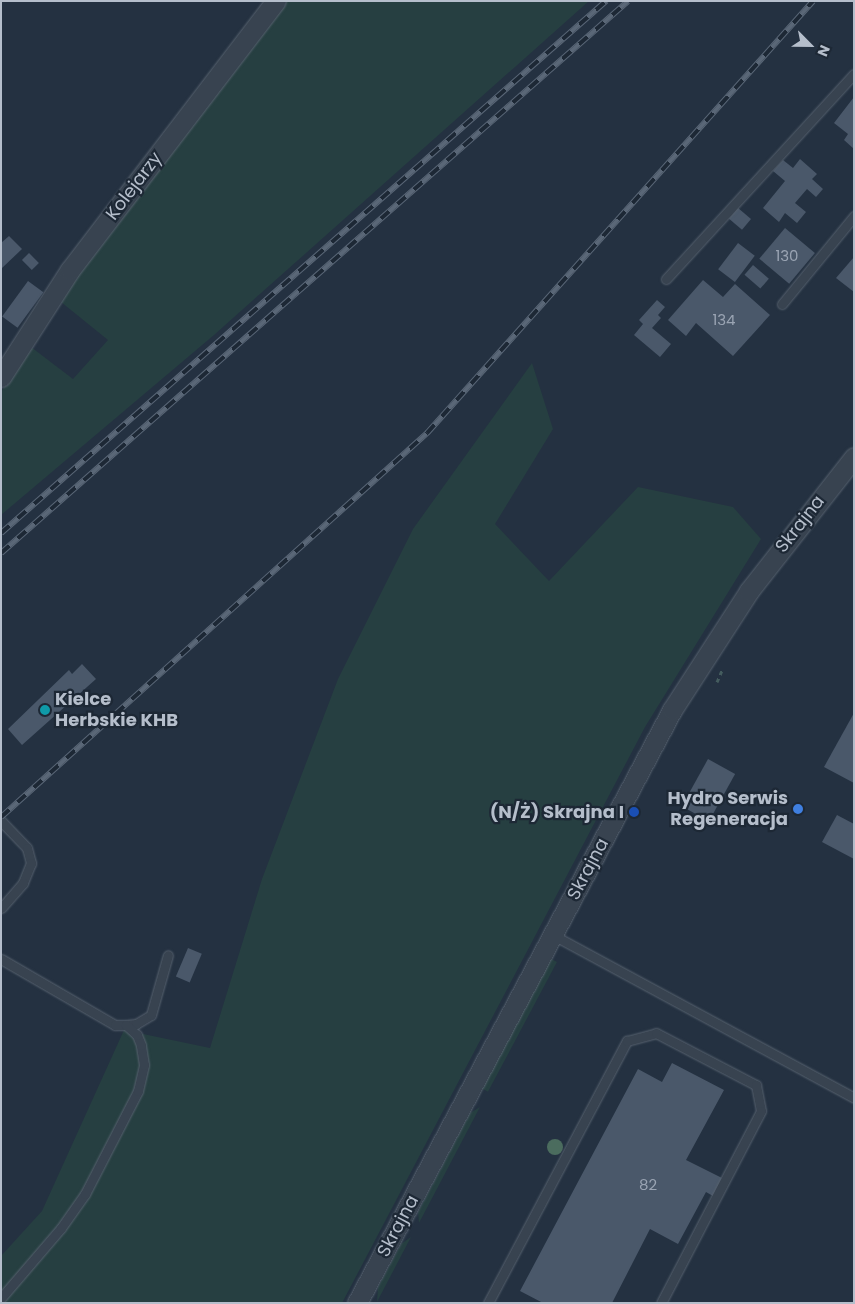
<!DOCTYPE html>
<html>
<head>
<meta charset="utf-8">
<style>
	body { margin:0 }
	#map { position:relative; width:855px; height:1304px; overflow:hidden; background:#243141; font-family:Poppins,sans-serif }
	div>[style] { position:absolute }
	.green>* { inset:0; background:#263f41; transform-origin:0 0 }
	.building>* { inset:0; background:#4a586a; transform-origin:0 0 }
	.path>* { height:3px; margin-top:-1.5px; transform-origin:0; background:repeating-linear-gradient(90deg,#445c5e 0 4px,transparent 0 8px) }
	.roads { filter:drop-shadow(0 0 1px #56616e) drop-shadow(0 0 1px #56616e) }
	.lane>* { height:9px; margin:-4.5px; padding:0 4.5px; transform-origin:4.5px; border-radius:4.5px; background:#384350 }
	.street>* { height:19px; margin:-9.5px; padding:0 9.5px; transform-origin:9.5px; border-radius:9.5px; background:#384350 }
	.rail>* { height:5.5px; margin-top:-2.75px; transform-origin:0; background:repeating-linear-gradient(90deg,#1d2835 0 11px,#5a6777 0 22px); box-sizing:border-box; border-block:1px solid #5a6777 }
	.trees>* { width:16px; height:16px; margin:-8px; border-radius:50%; background:#4b6c5e }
	.dots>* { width:14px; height:14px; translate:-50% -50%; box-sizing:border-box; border:2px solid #1d2835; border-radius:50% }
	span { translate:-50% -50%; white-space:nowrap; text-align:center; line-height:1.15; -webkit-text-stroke:4.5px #1d2835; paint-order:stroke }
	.number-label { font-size:15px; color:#9aa4b3 }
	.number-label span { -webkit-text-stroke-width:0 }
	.street-label { font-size:18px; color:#b5becb }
	.poi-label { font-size:18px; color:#b5becb; font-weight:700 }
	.left { translate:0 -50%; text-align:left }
	.right { translate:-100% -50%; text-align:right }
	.frame { position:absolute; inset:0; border:2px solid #b5becb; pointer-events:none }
	.north { position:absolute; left:785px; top:20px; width:50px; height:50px; -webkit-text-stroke:4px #1d2835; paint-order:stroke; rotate:113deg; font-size:14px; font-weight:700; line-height:20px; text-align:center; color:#b5becb }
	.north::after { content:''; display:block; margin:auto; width:18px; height:22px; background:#b5becb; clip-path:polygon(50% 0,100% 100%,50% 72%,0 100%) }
</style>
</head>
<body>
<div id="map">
	<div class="green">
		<div style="clip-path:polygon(285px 1px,589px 1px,214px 335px,1px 515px,1px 392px,31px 347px,73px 379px,108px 340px,61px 302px,78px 272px)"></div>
		<div style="clip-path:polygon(532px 363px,553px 429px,495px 524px,549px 581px,638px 487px,733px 507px,761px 539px,645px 727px,342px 1303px,1px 1303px,1px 1256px,42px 1211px,124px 1030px,210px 1048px,262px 879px,338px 679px,413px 529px)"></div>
		<div style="left:557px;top:962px;width:147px;height:9px;rotate:118deg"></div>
		<div style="clip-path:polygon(480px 1107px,419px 1223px,418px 1212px,470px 1113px)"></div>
		<div style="clip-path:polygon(411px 1237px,377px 1302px,378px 1287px,401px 1244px)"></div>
	</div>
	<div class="building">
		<div style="clip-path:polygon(854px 97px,854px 149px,844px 140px,848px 134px,834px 123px)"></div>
		<div style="clip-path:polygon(800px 159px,817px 174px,812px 179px,823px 189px,816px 197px,807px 189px,795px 203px,806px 212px,797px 223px,785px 213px,779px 222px,763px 208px,785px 181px,773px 171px,783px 160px,793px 168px)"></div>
		<div style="left:738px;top:208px;width:17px;height:14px;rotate:40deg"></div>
		<div style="left:785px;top:228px;width:39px;height:40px;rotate:40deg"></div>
		<div style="clip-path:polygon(9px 236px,22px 249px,1px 269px,1px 243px)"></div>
		<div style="left:738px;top:243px;width:21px;height:33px;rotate:37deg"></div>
		<div style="left:29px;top:253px;width:14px;height:10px;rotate:45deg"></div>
		<div style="clip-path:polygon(854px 257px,854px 292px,836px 278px)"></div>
		<div style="left:753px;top:265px;width:21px;height:13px;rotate:41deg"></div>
		<div style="clip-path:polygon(703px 280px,723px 297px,735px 284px,770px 315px,733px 356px,696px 323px,686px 336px,668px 320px)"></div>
		<div style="left:28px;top:281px;width:19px;height:44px;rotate:36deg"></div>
		<div style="clip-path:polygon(657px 300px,665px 307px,658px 315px,661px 318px,652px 328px,671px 344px,660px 357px,634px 335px,643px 324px,639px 320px)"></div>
		<div style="clip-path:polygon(82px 664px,96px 679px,22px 745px,8px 729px,69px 670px,72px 674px)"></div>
		<div style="clip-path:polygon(854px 713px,854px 783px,824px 767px)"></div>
		<div style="left:708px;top:759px;width:31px;height:54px;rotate:29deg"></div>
		<div style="clip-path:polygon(837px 815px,854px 824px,854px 859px,822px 842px)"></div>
		<div style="left:188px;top:948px;width:15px;height:31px;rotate:23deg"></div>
		<div style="clip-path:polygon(672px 1063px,724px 1090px,686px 1160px,722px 1178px,713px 1196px,706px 1192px,678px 1244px,650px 1229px,612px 1303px,543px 1303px,520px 1291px,638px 1069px,662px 1082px)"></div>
	</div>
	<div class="path">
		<div style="left:717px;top:682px;width:13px;rotate:-67deg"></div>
	</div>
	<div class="roads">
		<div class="lane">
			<div style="left:666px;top:279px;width:278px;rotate:-47.5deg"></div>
			<div style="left:782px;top:304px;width:114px;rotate:-50.7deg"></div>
			<div style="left:1px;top:821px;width:37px;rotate:46deg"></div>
			<div style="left:27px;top:848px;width:16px;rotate:75deg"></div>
			<div style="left:31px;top:863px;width:22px;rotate:112deg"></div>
			<div style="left:23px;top:883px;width:33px;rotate:131deg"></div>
			<div style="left:553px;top:935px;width:342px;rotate:28.4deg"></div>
			<div style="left:1px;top:959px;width:132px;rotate:30.1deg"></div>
			<div style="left:115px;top:1025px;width:11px"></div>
			<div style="left:126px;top:1025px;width:10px;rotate:-6deg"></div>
			<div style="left:136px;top:1024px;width:17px;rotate:-31deg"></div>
			<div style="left:151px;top:1015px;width:62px;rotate:-74.2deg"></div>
			<div style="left:1px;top:1298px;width:92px;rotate:-49.4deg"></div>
			<div style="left:61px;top:1228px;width:42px;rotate:-54.8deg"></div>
			<div style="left:85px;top:1194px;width:116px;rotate:-62.8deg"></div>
			<div style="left:138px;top:1091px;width:27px;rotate:-77deg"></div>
			<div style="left:144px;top:1065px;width:20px;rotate:-99deg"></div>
			<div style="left:141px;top:1045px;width:11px;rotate:-112deg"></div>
			<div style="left:137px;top:1035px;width:15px;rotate:-138deg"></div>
			<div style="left:488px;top:1303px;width:297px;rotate:-62.1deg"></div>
			<div style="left:627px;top:1041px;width:30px;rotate:-15deg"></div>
			<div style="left:656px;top:1033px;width:113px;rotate:27.5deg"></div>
			<div style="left:756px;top:1085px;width:26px;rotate:79deg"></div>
			<div style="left:761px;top:1111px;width:216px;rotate:117.5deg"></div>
		</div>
		<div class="street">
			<div style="left:1px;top:377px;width:127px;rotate:-57.2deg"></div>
			<div style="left:70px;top:270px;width:339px;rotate:-52.6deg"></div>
			<div style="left:357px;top:1303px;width:671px;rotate:-62.02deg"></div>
			<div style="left:672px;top:710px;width:142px;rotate:-57.1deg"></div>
			<div style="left:749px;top:591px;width:170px;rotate:-51.9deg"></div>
		</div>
	</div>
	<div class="rail">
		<div style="left:1px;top:533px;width:806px;rotate:-41.33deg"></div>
		<div style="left:1px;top:553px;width:835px;rotate:-41.36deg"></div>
		<div style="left:1px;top:817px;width:574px;rotate:-42.03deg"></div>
		<div style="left:427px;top:433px;width:579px;rotate:-48.22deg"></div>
	</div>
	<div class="trees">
		<div style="left:555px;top:1147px"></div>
	</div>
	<div class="dots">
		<div style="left:45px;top:710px;background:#0f9aa8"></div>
		<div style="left:798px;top:809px;background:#3f7fe0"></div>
		<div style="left:634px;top:812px;background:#1a4fb4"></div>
	</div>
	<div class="number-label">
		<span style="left:787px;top:256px">130</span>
		<span style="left:724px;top:320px">134</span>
		<span style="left:648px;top:1185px">82</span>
	</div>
	<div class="street-label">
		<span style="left:134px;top:186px;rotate:-53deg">Kolejarzy</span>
		<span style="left:800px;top:524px;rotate:-52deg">Skrajna</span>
		<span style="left:588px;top:869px;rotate:-62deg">Skrajna</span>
		<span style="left:398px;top:1226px;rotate:-62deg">Skrajna</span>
	</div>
	<div class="poi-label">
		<span class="left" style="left:55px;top:710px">Kielce<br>Herbskie KHB</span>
		<span class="right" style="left:788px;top:809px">Hydro Serwis<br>Regeneracja</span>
		<span class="right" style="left:624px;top:812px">(N/Ż) Skrajna I</span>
	</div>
	<div class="frame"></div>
	<div class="north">N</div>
</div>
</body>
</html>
